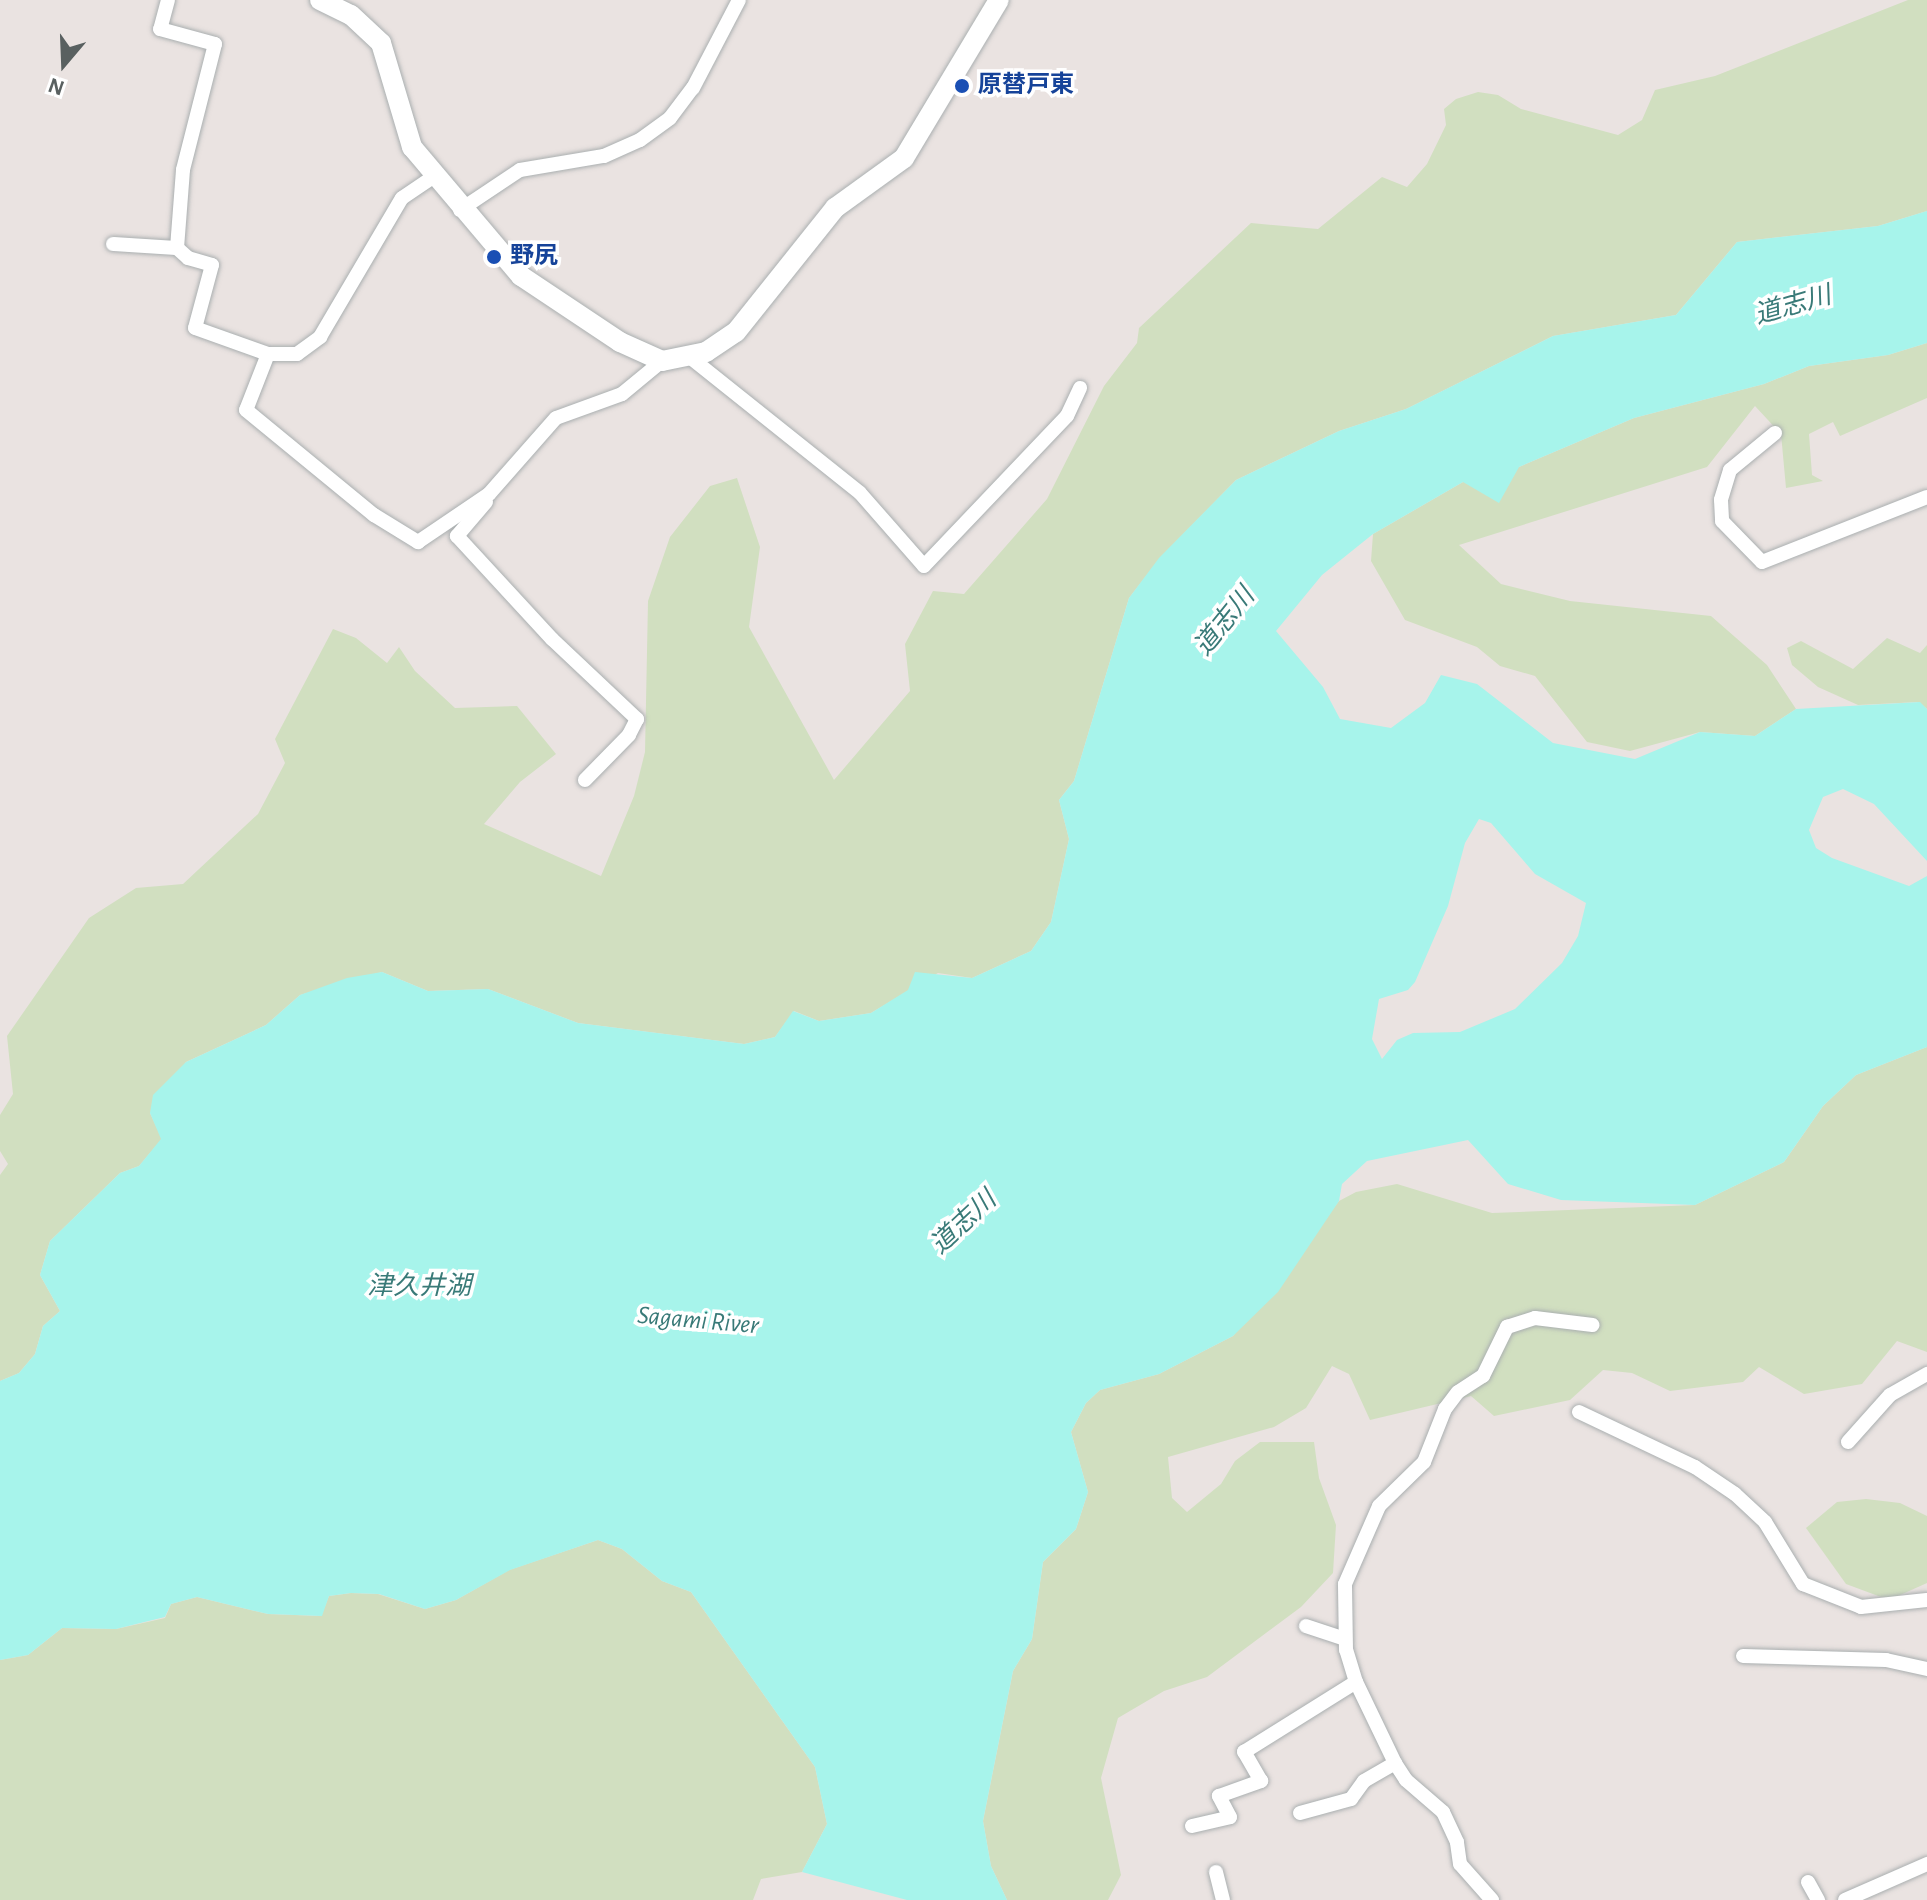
<!DOCTYPE html>
<html>
<head>
<meta charset="utf-8">
<style>
	body { margin:0 }
	#map { position:relative; width:1927px; height:1900px; overflow:hidden; background:#eae3e1; font-family:"Alegreya Sans","Noto Sans JP",sans-serif }
	div>[style] { position:absolute }
	.green>* { inset:0; background:#d1dfc0 }
	.water>* { inset:0; background:#a7f4eb }
	.roads { filter:drop-shadow(0 0 2px #aaafb0) drop-shadow(0 0 2px #aaafb0) }
	.street>* { height:14px; margin:-7px; padding:0 7px; transform-origin:7px; border-radius:7px; background:#fff }
	.secondary>* { height:20px; margin:-10px; padding:0 10px; transform-origin:10px; border-radius:10px; background:#fff }
	.dots>* { width:22px; height:22px; translate:-50% -50%; box-sizing:border-box; border:4px solid #fff; border-radius:50% }
	span { translate:-50% -50%; white-space:nowrap; text-align:center; line-height:1.15; -webkit-text-stroke:7px #fff; paint-order:stroke }
	.transit-label { font-size:24px; color:#164399; font-weight:700 }
	.left { translate:0 -50%; text-align:left }
	.water-label { font-size:26px; color:#397a78; font-style:italic }
	.north { position:absolute; left:24px; top:24px; width:80px; height:80px; -webkit-text-stroke:6px #fff; paint-order:stroke; rotate:199deg; font-size:22px; font-weight:700; line-height:32px; text-align:center; color:#596060 }
	.north::after { content:''; display:block; margin:auto; width:28px; height:36px; background:#596060; clip-path:polygon(50% 0,100% 100%,50% 72%,0 100%) }
</style>
</head>
<body>
<div id="map">
	<div class="green">
		<div style="clip-path:polygon(1908px 0,1927px 0,1927px 211px,1878px 226px,1737px 242px,1676px 315px,1553px 336px,1406px 409px,1339px 431px,1236px 480px,1160px 558px,1129px 598px,1074px 781px,1059px 800px,1069px 839px,1051px 922px,1031px 951px,972px 978px,938px 973px,871px 1013px,819px 1021px,794px 1011px,775px 1037px,744px 1044px,578px 1023px,488px 989px,428px 991px,382px 972px,300px 995px,266px 1025px,186px 1062px,150px 1113px,162px 1139px,139px 1166px,120px 1173px,50px 1241px,40px 1275px,60px 1311px,43px 1326px,35px 1354px,19px 1373px,0 1381px,0 1175px,8px 1164px,0 1151px,0 1115px,13px 1094px,7px 1036px,89px 918px,136px 888px,183px 884px,258px 814px,285px 763px,275px 739px,333px 629px,356px 638px,387px 663px,399px 647px,415px 671px,455px 708px,517px 706px,556px 754px,520px 782px,484px 824px,601px 876px,634px 796px,645px 752px,648px 601px,670px 537px,710px 486px,737px 478px,760px 547px,749px 627px,834px 780px,910px 691px,905px 644px,933px 591px,964px 594px,1047px 499px,1104px 386px,1137px 343px,1139px 328px,1251px 223px,1318px 229px,1382px 177px,1407px 187px,1427px 164px,1446px 125px,1444px 109px,1456px 99px,1478px 92px,1498px 95px,1521px 109px,1618px 135px,1642px 120px,1655px 90px,1715px 76px)"></div>
		<div style="clip-path:polygon(1927px 343px,1927px 398px,1840px 436px,1833px 422px,1809px 434px,1812px 475px,1823px 481px,1786px 488px,1781px 434px,1755px 406px,1707px 467px,1459px 545px,1501px 584px,1570px 601px,1711px 616px,1767px 665px,1796px 709px,1755px 736px,1700px 732px,1630px 751px,1587px 742px,1535px 676px,1500px 666px,1477px 647px,1405px 620px,1371px 561px,1373px 534px,1463px 482px,1519px 467px,1634px 418px,1764px 384px,1809px 366px,1888px 355px)"></div>
		<div style="clip-path:polygon(1887px 638px,1920px 653px,1927px 645px,1927px 709px,1919px 702px,1858px 705px,1818px 687px,1792px 665px,1787px 648px,1801px 641px,1853px 669px)"></div>
		<div style="clip-path:polygon(1927px 1047px,1927px 1352px,1897px 1341px,1862px 1384px,1804px 1394px,1759px 1367px,1743px 1382px,1670px 1391px,1632px 1373px,1603px 1370px,1570px 1400px,1494px 1416px,1471px 1396px,1370px 1420px,1349px 1374px,1332px 1366px,1306px 1408px,1274px 1427px,1168px 1457px,1172px 1498px,1187px 1512px,1221px 1484px,1235px 1461px,1260px 1442px,1314px 1442px,1319px 1478px,1336px 1525px,1333px 1573px,1301px 1607px,1207px 1677px,1164px 1691px,1118px 1718px,1101px 1778px,1121px 1875px,1108px 1900px,1007px 1900px,991px 1866px,983px 1821px,1013px 1671px,1032px 1639px,1043px 1562px,1076px 1529px,1088px 1492px,1071px 1432px,1086px 1403px,1100px 1390px,1159px 1374px,1233px 1336px,1339px 1201px,1356px 1192px,1397px 1184px,1492px 1213px,1695px 1205px,1784px 1162px,1823px 1106px,1856px 1075px)"></div>
		<div style="clip-path:polygon(1866px 1499px,1900px 1503px,1927px 1516px,1927px 1583px,1889px 1600px,1846px 1584px,1806px 1528px,1837px 1502px)"></div>
		<div style="clip-path:polygon(598px 1540px,622px 1549px,662px 1581px,691px 1592px,815px 1767px,827px 1824px,802px 1872px,761px 1879px,753px 1900px,0 1900px,0 1660px,28px 1655px,62px 1628px,116px 1629px,165px 1618px,171px 1604px,197px 1597px,268px 1614px,321px 1616px,329px 1596px,351px 1593px,378px 1594px,425px 1609px,456px 1600px,509px 1570px)"></div>
	</div>
	<div class="water">
		<div style="clip-path:polygon(evenodd,1927px 211px,1927px 343px,1888px 355px,1809px 366px,1764px 384px,1634px 418px,1519px 467px,1499px 503px,1463px 482px,1373px 534px,1322px 575px,1276px 631px,1323px 687px,1340px 719px,1391px 728px,1425px 703px,1441px 675px,1477px 684px,1553px 743px,1635px 759px,1700px 732px,1755px 736px,1796px 709px,1920px 702px,1927px 709px,1927px 861px,1874px 804px,1843px 789px,1823px 797px,1809px 830px,1816px 848px,1832px 858px,1909px 886px,1927px 876px,1927px 1047px,1856px 1075px,1823px 1106px,1784px 1162px,1695px 1205px,1561px 1200px,1508px 1184px,1468px 1140px,1367px 1161px,1342px 1184px,1339px 1201px,1278px 1292px,1233px 1336px,1159px 1374px,1100px 1390px,1086px 1403px,1071px 1432px,1088px 1492px,1076px 1529px,1043px 1562px,1032px 1639px,1013px 1671px,983px 1821px,991px 1866px,1007px 1900px,907px 1900px,802px 1872px,827px 1824px,815px 1767px,691px 1592px,662px 1581px,622px 1549px,598px 1540px,510px 1570px,456px 1600px,425px 1609px,379px 1594px,351px 1593px,329px 1596px,322px 1616px,268px 1614px,197px 1597px,171px 1604px,165px 1617px,116px 1629px,62px 1628px,28px 1655px,0 1660px,0 1381px,19px 1373px,35px 1354px,43px 1326px,60px 1311px,40px 1275px,50px 1241px,120px 1173px,139px 1166px,161px 1139px,150px 1113px,153px 1095px,186px 1062px,266px 1025px,300px 995px,347px 978px,382px 972px,428px 991px,488px 989px,578px 1023px,744px 1044px,775px 1037px,793px 1011px,819px 1021px,871px 1013px,908px 990px,915px 972px,972px 978px,1031px 951px,1051px 922px,1069px 839px,1059px 800px,1074px 781px,1129px 598px,1159px 558px,1236px 480px,1339px 431px,1406px 409px,1553px 336px,1676px 315px,1737px 242px,1878px 226px,1927px 211px,1479px 819px,1491px 823px,1535px 874px,1586px 903px,1578px 936px,1562px 963px,1515px 1009px,1460px 1032px,1413px 1033px,1397px 1040px,1382px 1059px,1372px 1039px,1379px 999px,1408px 990px,1415px 982px,1448px 906px,1465px 843px,1479px 819px)"></div>
	</div>
	<div class="roads">
		<div class="street">
			<div style="left:168px;top:0;width:30px;rotate:105deg"></div>
			<div style="left:160px;top:29px;width:57px;rotate:15.3deg"></div>
			<div style="left:215px;top:44px;width:130px;rotate:104.3deg"></div>
			<div style="left:183px;top:170px;width:78px;rotate:94.4deg"></div>
			<div style="left:177px;top:248px;width:15px;rotate:42deg"></div>
			<div style="left:188px;top:258px;width:25px;rotate:16deg"></div>
			<div style="left:212px;top:265px;width:65px;rotate:105.1deg"></div>
			<div style="left:195px;top:328px;width:77px;rotate:19.6deg"></div>
			<div style="left:268px;top:354px;width:29px"></div>
			<div style="left:297px;top:354px;width:29px;rotate:-36deg"></div>
			<div style="left:320px;top:337px;width:161px;rotate:-59.5deg"></div>
			<div style="left:402px;top:198px;width:37px;rotate:-34deg"></div>
			<div style="left:460px;top:210px;width:72px;rotate:-33.7deg"></div>
			<div style="left:520px;top:170px;width:85px;rotate:-9.5deg"></div>
			<div style="left:604px;top:156px;width:39px;rotate:-24deg"></div>
			<div style="left:640px;top:140px;width:37px;rotate:-36deg"></div>
			<div style="left:670px;top:118px;width:38px;rotate:-53deg"></div>
			<div style="left:693px;top:88px;width:99px;rotate:-62.4deg"></div>
			<div style="left:113px;top:244px;width:64px;rotate:3.6deg"></div>
			<div style="left:268px;top:354px;width:60px;rotate:111.4deg"></div>
			<div style="left:246px;top:410px;width:166px;rotate:39.4deg"></div>
			<div style="left:374px;top:515px;width:52px;rotate:31.5deg"></div>
			<div style="left:418px;top:542px;width:86px;rotate:-34.1deg"></div>
			<div style="left:489px;top:494px;width:101px;rotate:-48.6deg"></div>
			<div style="left:556px;top:418px;width:70px;rotate:-20deg"></div>
			<div style="left:622px;top:394px;width:52px;rotate:-39.5deg"></div>
			<div style="left:691px;top:358px;width:216px;rotate:38.6deg"></div>
			<div style="left:860px;top:493px;width:97px;rotate:48.8deg"></div>
			<div style="left:924px;top:566px;width:207px;rotate:-46.4deg"></div>
			<div style="left:1067px;top:416px;width:31px;rotate:-65deg"></div>
			<div style="left:1775px;top:433px;width:58px;rotate:140.6deg"></div>
			<div style="left:1730px;top:470px;width:31px;rotate:107deg"></div>
			<div style="left:1721px;top:500px;width:21px;rotate:87deg"></div>
			<div style="left:1722px;top:521px;width:57px;rotate:45.7deg"></div>
			<div style="left:1762px;top:562px;width:177px;rotate:-21.5deg"></div>
			<div style="left:486px;top:502px;width:45px;rotate:130.5deg"></div>
			<div style="left:457px;top:536px;width:140px;rotate:47.3deg"></div>
			<div style="left:552px;top:639px;width:117px;rotate:43.3deg"></div>
			<div style="left:637px;top:719px;width:18px;rotate:117deg"></div>
			<div style="left:629px;top:735px;width:63px;rotate:134.4deg"></div>
			<div style="left:1579px;top:1412px;width:128px;rotate:25.4deg"></div>
			<div style="left:1695px;top:1467px;width:48px;rotate:34deg"></div>
			<div style="left:1735px;top:1494px;width:41px;rotate:43deg"></div>
			<div style="left:1765px;top:1522px;width:73px;rotate:58.5deg"></div>
			<div style="left:1803px;top:1584px;width:62px;rotate:21.6deg"></div>
			<div style="left:1861px;top:1607px;width:66px;rotate:-6.1deg"></div>
			<div style="left:1848px;top:1442px;width:63px;rotate:-48.2deg"></div>
			<div style="left:1890px;top:1395px;width:43px;rotate:-29.6deg"></div>
			<div style="left:1306px;top:1626px;width:41px;rotate:18.4deg"></div>
			<div style="left:1743px;top:1656px;width:143px;rotate:1.6deg"></div>
			<div style="left:1886px;top:1660px;width:42px;rotate:12.4deg"></div>
			<div style="left:1300px;top:1813px;width:53px;rotate:-15.4deg"></div>
			<div style="left:1351px;top:1799px;width:22px;rotate:-54deg"></div>
			<div style="left:1364px;top:1781px;width:36px;rotate:-30deg"></div>
			<div style="left:1192px;top:1826px;width:39px;rotate:-13deg"></div>
			<div style="left:1230px;top:1817px;width:24px;rotate:-118deg"></div>
			<div style="left:1219px;top:1796px;width:45px;rotate:-19.7deg"></div>
			<div style="left:1261px;top:1781px;width:34px;rotate:-120deg"></div>
			<div style="left:1244px;top:1752px;width:132px;rotate:-32deg"></div>
			<div style="left:1216px;top:1872px;width:29px;rotate:76deg"></div>
			<div style="left:1808px;top:1882px;width:21px;rotate:61deg"></div>
			<div style="left:1492px;top:1900px;width:48px;rotate:-131.6deg"></div>
			<div style="left:1460px;top:1864px;width:22px;rotate:-98deg"></div>
			<div style="left:1457px;top:1842px;width:33px;rotate:-115deg"></div>
			<div style="left:1443px;top:1812px;width:49px;rotate:-139.1deg"></div>
			<div style="left:1406px;top:1780px;width:20px;rotate:-123deg"></div>
			<div style="left:1395px;top:1763px;width:90px;rotate:-115.7deg"></div>
			<div style="left:1356px;top:1682px;width:34px;rotate:-107deg"></div>
			<div style="left:1346px;top:1650px;width:66px;rotate:-90.9deg"></div>
			<div style="left:1345px;top:1584px;width:85px;rotate:-66.4deg"></div>
			<div style="left:1379px;top:1506px;width:63px;rotate:-44.4deg"></div>
			<div style="left:1424px;top:1462px;width:57px;rotate:-68.4deg"></div>
			<div style="left:1445px;top:1409px;width:21px;rotate:-53deg"></div>
			<div style="left:1458px;top:1392px;width:30px;rotate:-33deg"></div>
			<div style="left:1483px;top:1376px;width:55px;rotate:-63.9deg"></div>
			<div style="left:1507px;top:1327px;width:29px;rotate:-18deg"></div>
			<div style="left:1535px;top:1318px;width:58px;rotate:6.9deg"></div>
			<div style="left:1845px;top:1900px;width:90px;rotate:-23.7deg"></div>
		</div>
		<div class="secondary">
			<div style="left:320px;top:0;width:34px;rotate:26deg"></div>
			<div style="left:351px;top:15px;width:41px;rotate:43deg"></div>
			<div style="left:381px;top:43px;width:109px;rotate:73.4deg"></div>
			<div style="left:412px;top:147px;width:169px;rotate:49.8deg"></div>
			<div style="left:521px;top:276px;width:119px;rotate:33.7deg"></div>
			<div style="left:620px;top:342px;width:46px;rotate:24.3deg"></div>
			<div style="left:662px;top:361px;width:45px;rotate:-11.6deg"></div>
			<div style="left:706px;top:352px;width:36px;rotate:-34deg"></div>
			<div style="left:736px;top:332px;width:159px;rotate:-51.4deg"></div>
			<div style="left:835px;top:208px;width:85px;rotate:-35.9deg"></div>
			<div style="left:904px;top:158px;width:184px;rotate:-59deg"></div>
		</div>
	</div>
	<div class="dots">
		<div style="left:962px;top:86px;background:#1a4fb4"></div>
		<div style="left:494px;top:257px;background:#1a4fb4"></div>
	</div>
	<div class="transit-label">
		<span class="left" style="left:978px;top:86px">原替戸東</span>
		<span class="left" style="left:510px;top:257px">野尻</span>
	</div>
	<div class="water-label">
		<span style="left:1793px;top:306px;rotate:-16deg">道志川</span>
		<span style="left:1225px;top:622px;rotate:-51deg">道志川</span>
		<span style="left:964px;top:1223px;rotate:-43deg">道志川</span>
		<span style="left:419px;top:1287px">津久井湖</span>
		<span style="left:698px;top:1321px;rotate:5deg">Sagami River</span>
	</div>
	<div class="north">N</div>
</div>
</body>
</html>
